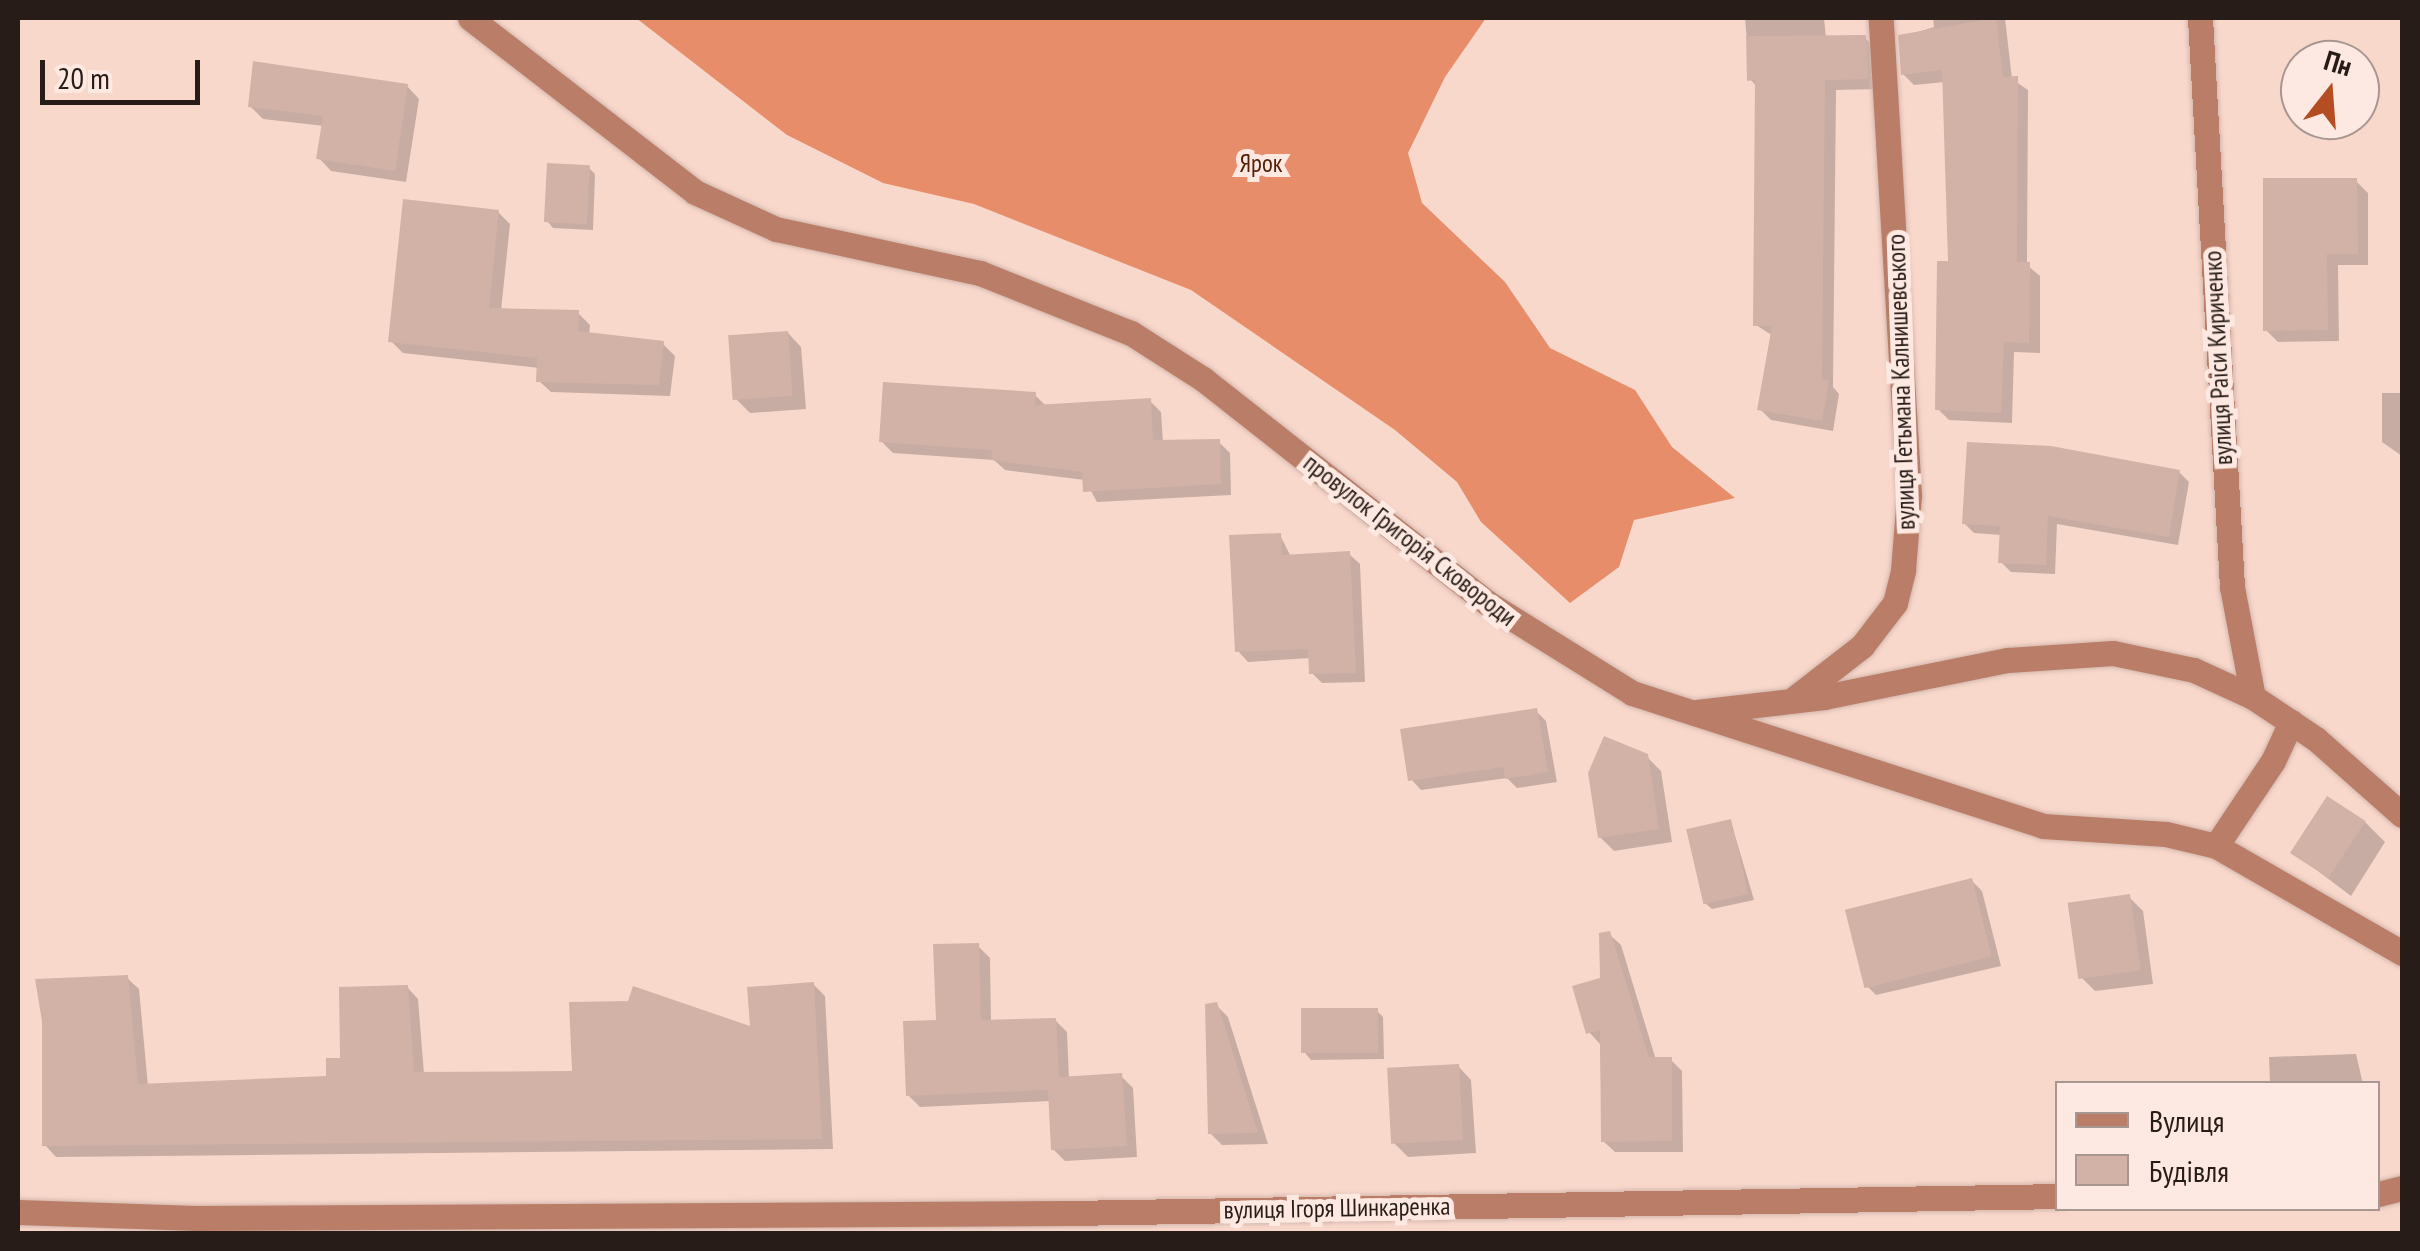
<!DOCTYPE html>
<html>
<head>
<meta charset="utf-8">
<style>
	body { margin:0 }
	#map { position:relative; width:2420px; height:1251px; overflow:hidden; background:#f9d8cc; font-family:"PT Sans Narrow",sans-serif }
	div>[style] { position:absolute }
	.forest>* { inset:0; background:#e78d6a }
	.shadow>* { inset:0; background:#0003 }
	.building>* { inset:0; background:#d2b2a7; transform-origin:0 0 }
	.roads { filter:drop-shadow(0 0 2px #d3b6ac) drop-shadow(0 0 2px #d3b6ac) }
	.minor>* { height:25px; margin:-12.5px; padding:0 12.5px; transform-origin:12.5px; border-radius:12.5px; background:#ba7e68 }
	span { translate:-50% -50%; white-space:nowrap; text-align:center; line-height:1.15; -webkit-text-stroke:10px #fde9e1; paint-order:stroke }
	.park-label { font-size:25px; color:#561e04 }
	.street-label { font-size:25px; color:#281c18 }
	.frame { position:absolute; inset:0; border:20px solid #281c18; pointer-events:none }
	.legend { position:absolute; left:2055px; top:1081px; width:325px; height:130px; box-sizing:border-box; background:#fde9e1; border:2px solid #a89791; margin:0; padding:12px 18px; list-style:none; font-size:30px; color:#281c18 }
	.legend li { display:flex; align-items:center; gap:20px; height:50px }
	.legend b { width:50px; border:2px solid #a89791 }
	.north { position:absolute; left:2280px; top:40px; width:100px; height:100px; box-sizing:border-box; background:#fde9e1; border:2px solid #a89791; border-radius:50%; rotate:17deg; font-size:28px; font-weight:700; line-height:40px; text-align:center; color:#281c18 }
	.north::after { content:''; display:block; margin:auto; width:35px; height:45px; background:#b44e22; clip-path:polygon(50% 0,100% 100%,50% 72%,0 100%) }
	.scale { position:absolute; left:40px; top:60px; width:160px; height:45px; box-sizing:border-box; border:5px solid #281c18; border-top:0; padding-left:12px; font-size:30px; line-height:35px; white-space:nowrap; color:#281c18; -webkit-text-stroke:8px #fde9e1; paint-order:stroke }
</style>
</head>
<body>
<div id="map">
	<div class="forest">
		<div style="clip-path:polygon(636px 18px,1486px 18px,1445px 77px,1408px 153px,1422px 203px,1505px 282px,1550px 348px,1635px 390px,1672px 447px,1735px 498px,1634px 520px,1619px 567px,1570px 603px,1481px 522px,1457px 482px,1395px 430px,1191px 290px,974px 204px,883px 183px,787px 135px)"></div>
	</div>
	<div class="shadow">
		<div style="clip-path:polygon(1745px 18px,1824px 18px,1826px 38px,1865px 38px,1876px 49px,1878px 89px,1836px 90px,1833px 387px,1839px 394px,1833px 431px,1771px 420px,1760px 409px,1773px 336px,1756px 325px,1758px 88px,1750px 79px)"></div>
		<div style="clip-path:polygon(1933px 18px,2005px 18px,2012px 79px,2028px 90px,2027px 265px,2040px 276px,2040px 353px,2014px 352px,2012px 423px,1949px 420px,1938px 409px,1950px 264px,1945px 82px,1914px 85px,1903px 74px,1901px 37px,1934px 27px)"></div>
		<div style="clip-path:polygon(407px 86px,419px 99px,406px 182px,331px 171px,319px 158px,324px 126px,263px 119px,250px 106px)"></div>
		<div style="clip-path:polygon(589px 168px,595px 174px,593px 230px,553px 228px,547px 221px)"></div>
		<div style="clip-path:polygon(2356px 181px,2368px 193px,2368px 265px,2338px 265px,2339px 341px,2278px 342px,2266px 330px)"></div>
		<div style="clip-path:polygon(498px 212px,510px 224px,501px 311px,578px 313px,590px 325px,589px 335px,663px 344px,675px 356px,670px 396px,551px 392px,539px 381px,539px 368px,403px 353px,391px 341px)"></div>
		<div style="clip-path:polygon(788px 333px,801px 347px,806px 409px,750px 413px,736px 399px)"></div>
		<div style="clip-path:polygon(2382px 393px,2402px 393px,2402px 456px,2382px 442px)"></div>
		<div style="clip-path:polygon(1035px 395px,1047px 407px,1150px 401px,1161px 412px,1163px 442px,1219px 442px,1230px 453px,1231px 495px,1097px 502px,1085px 480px,1005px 470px,994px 460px,893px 453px,882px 442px)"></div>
		<div style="clip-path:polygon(2179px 472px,2189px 482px,2178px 545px,2057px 524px,2055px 574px,2011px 572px,2001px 562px,2002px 535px,1974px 533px,1964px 523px)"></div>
		<div style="clip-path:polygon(1280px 535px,1291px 557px,1349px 554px,1360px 564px,1365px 682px,1322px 683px,1312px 673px,1311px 658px,1248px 662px,1238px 651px)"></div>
		<div style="clip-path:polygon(1536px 711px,1546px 721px,1557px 782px,1517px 788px,1507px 778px,1421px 790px,1411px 779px)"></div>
		<div style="clip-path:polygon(1646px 756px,1661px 771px,1672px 842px,1614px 851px,1600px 837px)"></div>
		<div style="clip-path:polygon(1731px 822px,1754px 900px,1712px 909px,1705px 903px)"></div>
		<div style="clip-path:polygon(2365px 822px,2385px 842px,2351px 896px,2294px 853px)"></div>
		<div style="clip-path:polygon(1972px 881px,1982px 891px,2001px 966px,1876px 995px,1865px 984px)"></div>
		<div style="clip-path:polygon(2129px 897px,2143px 911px,2153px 984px,2095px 991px,2082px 978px)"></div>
		<div style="clip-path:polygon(1609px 934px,1621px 945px,1656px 1060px,1671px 1060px,1682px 1071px,1683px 1152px,1615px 1152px,1603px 1141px,1600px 1044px,1589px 1032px)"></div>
		<div style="clip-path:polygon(978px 946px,990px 958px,991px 1022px,1055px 1020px,1067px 1032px,1069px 1079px,1121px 1076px,1133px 1088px,1137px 1157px,1065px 1161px,1053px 1149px,1051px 1101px,920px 1107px,908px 1095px)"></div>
		<div style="clip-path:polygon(127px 978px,139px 989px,148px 1086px,328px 1079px,407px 987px,418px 999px,424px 1074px,575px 1074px,753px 1029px,813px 984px,825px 996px,833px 1149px,56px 1157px,45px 1145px)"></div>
		<div style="clip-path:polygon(1216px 1005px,1228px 1017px,1268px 1144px,1222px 1145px,1210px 1133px)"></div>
		<div style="clip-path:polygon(1377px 1011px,1383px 1017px,1384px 1059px,1311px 1060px,1305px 1053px)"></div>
		<div style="clip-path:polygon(2356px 1054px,2363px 1084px,2270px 1084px,2269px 1057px)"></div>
		<div style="clip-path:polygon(1458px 1066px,1471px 1080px,1476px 1153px,1408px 1157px,1394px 1143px)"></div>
	</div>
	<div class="building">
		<div style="clip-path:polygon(1996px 18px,2003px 77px,2018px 76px,2017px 262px,2030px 262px,2029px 343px,2004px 342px,2001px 413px,1935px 410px,1937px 261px,1948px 261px,1942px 70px,1901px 75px,1898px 35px)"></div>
		<div style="clip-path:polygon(1866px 35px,1868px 79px,1825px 80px,1822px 379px,1829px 380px,1822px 421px,1757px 410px,1772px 326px,1753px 326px,1755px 80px,1747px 81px,1746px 36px)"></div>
		<div style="clip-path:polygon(253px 61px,408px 84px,395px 171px,316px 159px,323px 116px,248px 107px)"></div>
		<div style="left:547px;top:163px;width:43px;height:59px;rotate:3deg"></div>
		<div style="clip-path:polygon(2263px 178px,2357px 178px,2358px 254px,2327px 254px,2328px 330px,2263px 331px)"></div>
		<div style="clip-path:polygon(403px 199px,499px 210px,489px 308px,579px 310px,578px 331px,664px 341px,659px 385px,536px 382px,537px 358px,388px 342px)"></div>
		<div style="left:788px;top:331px;width:65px;height:60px;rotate:86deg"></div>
		<div style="clip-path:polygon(883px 382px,1036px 392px,1035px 405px,1151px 398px,1153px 440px,1220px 439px,1221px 484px,1083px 492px,1082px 472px,991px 460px,992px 450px,879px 442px)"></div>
		<div style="clip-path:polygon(1967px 442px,2051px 446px,2180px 470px,2169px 537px,2048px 516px,2046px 565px,1998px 563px,2000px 526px,1962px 524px)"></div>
		<div style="clip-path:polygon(1281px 533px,1282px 555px,1350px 551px,1356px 673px,1309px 674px,1308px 649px,1235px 652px,1229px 535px)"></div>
		<div style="clip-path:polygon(1537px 708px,1548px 772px,1505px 779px,1503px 767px,1408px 781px,1400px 729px)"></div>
		<div style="clip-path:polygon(1604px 736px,1648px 754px,1659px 829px,1598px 838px,1588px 773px)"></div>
		<div style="left:2327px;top:796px;width:46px;height:68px;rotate:33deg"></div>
		<div style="left:1731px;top:819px;width:77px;height:46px;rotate:77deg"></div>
		<div style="left:1972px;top:878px;width:81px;height:131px;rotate:76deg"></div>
		<div style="left:2130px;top:894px;width:77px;height:63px;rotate:82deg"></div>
		<div style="clip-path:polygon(1610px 931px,1649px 1057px,1672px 1057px,1672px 1141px,1601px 1142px,1600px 1030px,1586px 1034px,1572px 986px,1600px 978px,1599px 933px)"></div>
		<div style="clip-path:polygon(979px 943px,981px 1020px,1056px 1018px,1059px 1077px,1122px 1073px,1127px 1146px,1051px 1150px,1048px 1090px,906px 1096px,903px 1021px,936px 1020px,933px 944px)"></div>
		<div style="clip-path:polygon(128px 975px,138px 1084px,326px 1076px,326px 1058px,340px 1058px,339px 987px,408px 985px,414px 1072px,572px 1071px,569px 1002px,628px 1001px,633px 986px,750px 1026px,747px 987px,814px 982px,822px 1139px,42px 1146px,42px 1021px,35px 979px)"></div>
		<div style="clip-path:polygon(1217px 1002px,1258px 1133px,1208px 1134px,1205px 1004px)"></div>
		<div style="left:1378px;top:1008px;width:45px;height:77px;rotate:90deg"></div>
		<div style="left:1459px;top:1064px;width:76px;height:72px;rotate:87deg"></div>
	</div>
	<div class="roads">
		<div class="minor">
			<div style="left:470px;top:18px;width:284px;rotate:37.7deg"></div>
			<div style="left:695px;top:192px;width:89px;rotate:24.6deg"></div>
			<div style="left:776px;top:229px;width:209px;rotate:12.2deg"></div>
			<div style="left:980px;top:273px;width:162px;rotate:21.7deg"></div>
			<div style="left:1131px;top:333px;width:85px;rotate:32.6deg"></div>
			<div style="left:1203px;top:379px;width:360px;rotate:38.2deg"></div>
			<div style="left:1486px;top:602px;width:172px;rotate:31.9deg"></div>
			<div style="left:1632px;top:693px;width:432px;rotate:17.9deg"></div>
			<div style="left:2043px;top:826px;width:123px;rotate:3.7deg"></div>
			<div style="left:2166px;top:834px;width:51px;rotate:13.5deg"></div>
			<div style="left:2216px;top:846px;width:215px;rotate:29.9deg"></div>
			<div style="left:2200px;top:18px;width:570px;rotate:86.78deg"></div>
			<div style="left:2232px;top:587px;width:112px;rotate:79.2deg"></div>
			<div style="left:1795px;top:698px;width:85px;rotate:-37.8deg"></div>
			<div style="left:1862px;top:646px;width:54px;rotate:-52.5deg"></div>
			<div style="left:1895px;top:603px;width:34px;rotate:-76deg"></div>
			<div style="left:1903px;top:570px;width:75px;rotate:-85.4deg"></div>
			<div style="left:1909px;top:495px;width:478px;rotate:-93.4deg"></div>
			<div style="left:1697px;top:712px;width:128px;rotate:-6.7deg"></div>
			<div style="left:1824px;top:697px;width:188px;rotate:-11.4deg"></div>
			<div style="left:2008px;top:660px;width:105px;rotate:-3.8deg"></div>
			<div style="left:2113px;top:653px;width:83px;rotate:11.9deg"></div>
			<div style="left:2194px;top:670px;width:65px;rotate:24.6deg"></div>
			<div style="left:2253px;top:697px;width:76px;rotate:33.7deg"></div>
			<div style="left:2316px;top:739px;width:115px;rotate:41.5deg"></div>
			<div style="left:2216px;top:846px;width:102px;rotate:-56.2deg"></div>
			<div style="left:2273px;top:761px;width:43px;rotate:-65.2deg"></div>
			<div style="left:2378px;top:1194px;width:25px;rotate:-14deg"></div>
			<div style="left:18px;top:1212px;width:178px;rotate:1.9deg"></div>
			<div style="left:196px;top:1218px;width:873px;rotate:-0.33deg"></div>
			<div style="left:1069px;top:1213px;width:989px;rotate:-0.98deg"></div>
		</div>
	</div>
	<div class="park-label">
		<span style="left:1261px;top:163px">Ярок</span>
	</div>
	<div class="street-label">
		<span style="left:2218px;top:358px;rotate:-93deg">вулиця Раїси Кириченко</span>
		<span style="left:1901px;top:382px;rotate:-92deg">вулиця Гетьмана Калнишевського</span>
		<span style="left:1410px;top:540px;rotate:38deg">провулок Григорія Сковороди</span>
		<span style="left:1337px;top:1208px;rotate:-1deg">вулиця Ігоря Шинкаренка</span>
	</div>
	<div class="frame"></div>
	<ul class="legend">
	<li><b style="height:12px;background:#ba7e68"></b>Вулиця</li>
	<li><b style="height:28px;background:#d2b2a7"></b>Будівля</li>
	</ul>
	<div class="north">Пн</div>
	<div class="scale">20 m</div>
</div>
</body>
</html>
